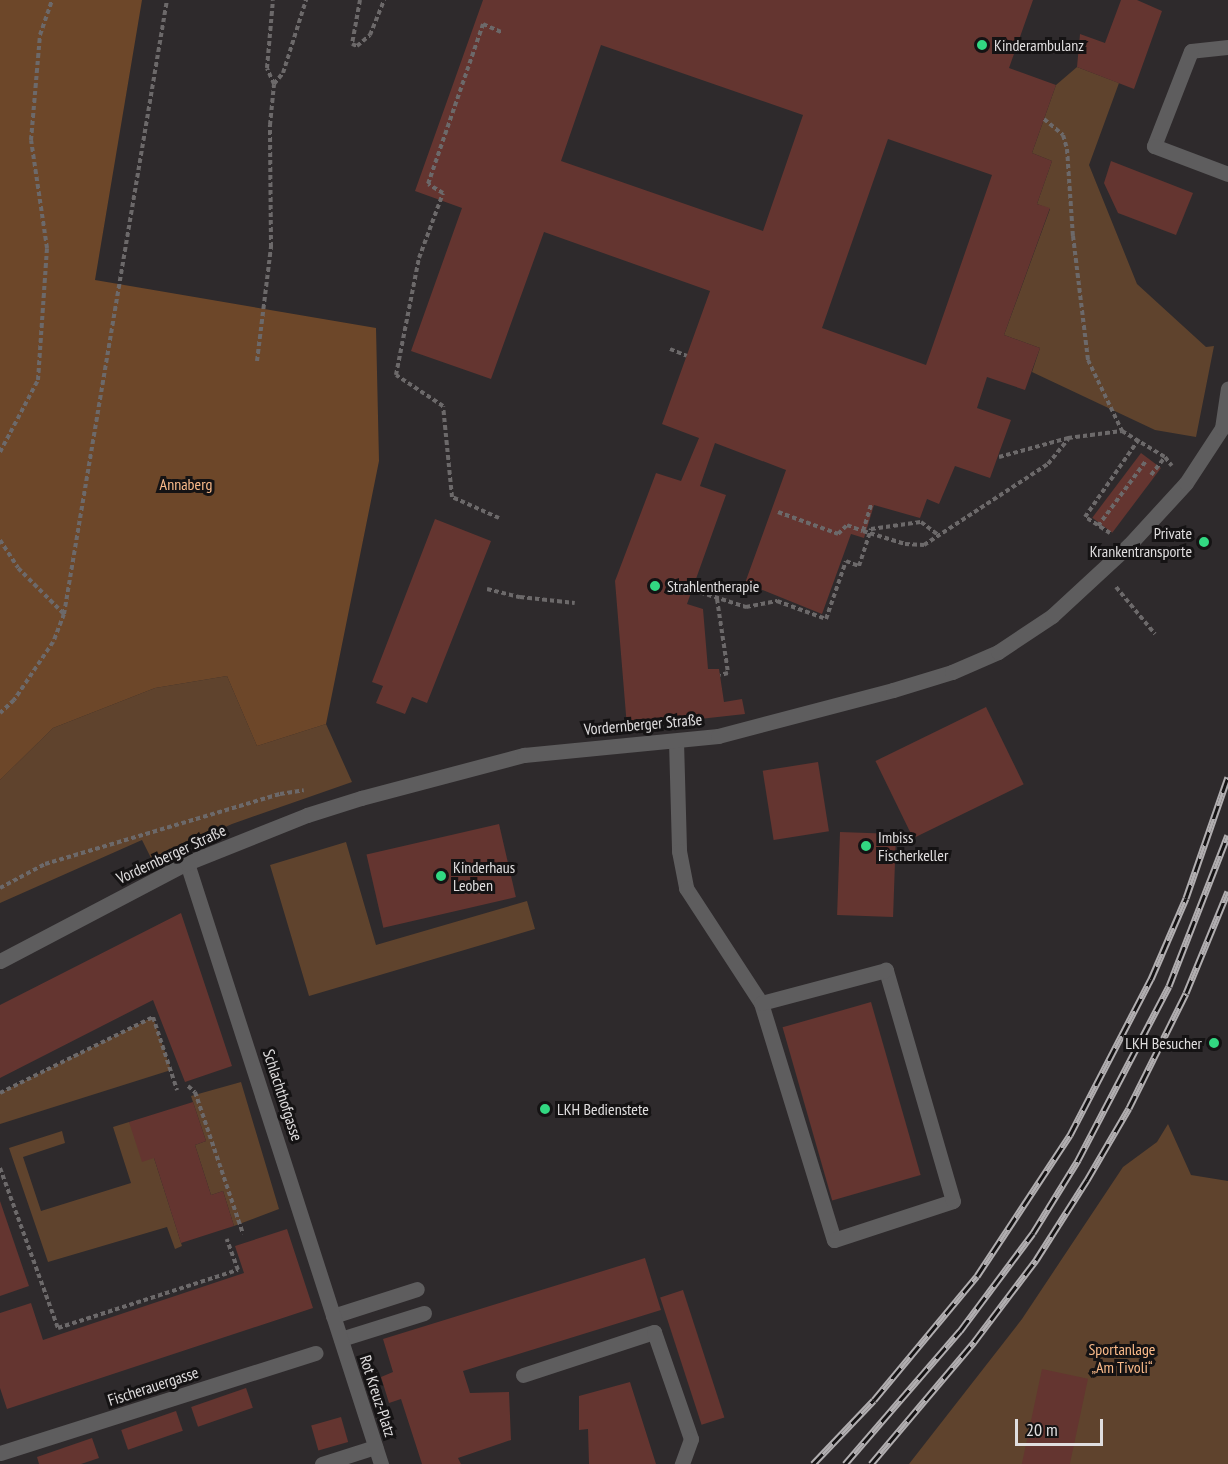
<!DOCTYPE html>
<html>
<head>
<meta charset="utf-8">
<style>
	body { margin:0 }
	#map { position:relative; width:1228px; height:1464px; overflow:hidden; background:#2e2a2c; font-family:"PT Sans Narrow",sans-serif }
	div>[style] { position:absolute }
	.green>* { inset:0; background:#5f432d }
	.forest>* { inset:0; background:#6d4729 }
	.building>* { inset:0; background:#643530; transform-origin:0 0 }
	.path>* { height:4px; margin-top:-2px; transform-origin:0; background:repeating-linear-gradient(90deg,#6c696a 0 4.5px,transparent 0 7.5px) }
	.service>* { height:15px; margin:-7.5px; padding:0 7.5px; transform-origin:7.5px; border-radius:7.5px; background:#5e5d5e }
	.minor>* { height:15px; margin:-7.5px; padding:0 7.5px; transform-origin:7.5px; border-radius:7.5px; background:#5e5d5e }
	.rail>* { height:7px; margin-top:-3.5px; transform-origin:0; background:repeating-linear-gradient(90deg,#151314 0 14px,#b1aeb0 0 28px); box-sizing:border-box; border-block:2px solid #b1aeb0 }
	.path-bridge>* { height:4px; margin-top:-2px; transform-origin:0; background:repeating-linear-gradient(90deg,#6c696a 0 4.5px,transparent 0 7.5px) }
	.dots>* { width:16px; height:16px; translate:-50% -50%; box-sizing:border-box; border:3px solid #151314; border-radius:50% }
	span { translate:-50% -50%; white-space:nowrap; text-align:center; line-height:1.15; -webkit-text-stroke:6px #151314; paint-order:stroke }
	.poi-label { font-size:16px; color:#e0dedf }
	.left { translate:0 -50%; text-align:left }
	.right { translate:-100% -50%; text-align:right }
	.park-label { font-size:16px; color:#fbbb8a }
	.street-label { font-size:16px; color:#e0dedf }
	.scale { position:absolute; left:1015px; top:1419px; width:88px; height:27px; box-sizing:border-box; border:3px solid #e0dedf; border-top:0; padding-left:8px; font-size:18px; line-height:21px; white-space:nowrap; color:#e0dedf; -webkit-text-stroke:4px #151314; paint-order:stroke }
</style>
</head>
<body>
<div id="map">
	<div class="green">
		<div style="clip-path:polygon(1077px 67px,1119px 83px,1089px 165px,1137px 284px,1206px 347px,1214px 346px,1196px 437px,1155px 430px,1032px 372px,1040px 348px,1004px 335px,1050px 209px,1037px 204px,1052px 161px,1032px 153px,1056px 85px)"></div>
		<div style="clip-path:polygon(227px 676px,257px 746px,326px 724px,352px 782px,232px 824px,152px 860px,142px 840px,0 903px,0 780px,53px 728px,155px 688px)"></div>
		<div style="clip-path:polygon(346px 842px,376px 945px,527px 901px,535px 929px,309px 996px,270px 865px)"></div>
		<div style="clip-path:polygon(153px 1017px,171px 1070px,0 1124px,0 1093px)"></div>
		<div style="clip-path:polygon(241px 1082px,279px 1209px,234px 1226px,223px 1191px,211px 1195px,195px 1145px,206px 1141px,191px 1096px)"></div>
		<div style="clip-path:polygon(129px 1122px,154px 1158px,182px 1246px,175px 1249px,167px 1227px,48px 1262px,9px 1148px,62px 1131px,65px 1143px,23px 1157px,41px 1211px,131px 1183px,113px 1127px)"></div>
		<div style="clip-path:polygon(1168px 1124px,1191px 1175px,1228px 1181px,1228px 1464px,909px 1464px,1022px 1319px,1123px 1167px,1157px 1142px)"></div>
	</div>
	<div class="forest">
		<div style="clip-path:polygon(0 0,142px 0,95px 280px,376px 328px,379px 461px,326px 724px,257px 746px,227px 676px,155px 688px,53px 728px,0 780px)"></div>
	</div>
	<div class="building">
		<div style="clip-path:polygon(evenodd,483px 0,1033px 0,1009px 68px,1056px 85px,1032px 153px,1052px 161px,1037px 204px,1050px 208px,1004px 335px,1040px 348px,1025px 390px,987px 377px,977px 408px,1011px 420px,990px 478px,955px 466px,939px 504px,927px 499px,920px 518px,874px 505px,864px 538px,851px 534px,822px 614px,745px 583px,786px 470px,715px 443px,700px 486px,726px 495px,687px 604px,703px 609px,708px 669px,719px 669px,724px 702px,742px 699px,745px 714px,627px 727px,615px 581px,656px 473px,681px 481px,699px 438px,662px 424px,710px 291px,544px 232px,491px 379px,411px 351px,462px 208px,415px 191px,483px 0,601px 45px,803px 115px,763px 231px,561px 161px,601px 45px,483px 0,888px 139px,992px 175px,926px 365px,822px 328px,888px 139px)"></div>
		<div style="clip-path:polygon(1121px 0,1137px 0,1162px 11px,1134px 89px,1077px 67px,1080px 34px,1105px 43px)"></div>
		<div style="clip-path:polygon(1111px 161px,1193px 193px,1176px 235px,1118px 213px,1104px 183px)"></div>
		<div style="left:1141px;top:453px;width:25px;height:81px;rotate:37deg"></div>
		<div style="clip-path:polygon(435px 519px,491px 541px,427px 703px,412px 697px,405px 714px,376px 703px,383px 686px,372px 682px)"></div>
		<div style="left:986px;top:707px;width:86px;height:123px;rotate:64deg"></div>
		<div style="left:818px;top:762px;width:70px;height:56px;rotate:81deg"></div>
		<div style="left:499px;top:824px;width:75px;height:136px;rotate:77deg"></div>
		<div style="left:840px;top:832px;width:56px;height:83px;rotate:2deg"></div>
		<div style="clip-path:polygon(181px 913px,232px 1066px,185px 1082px,153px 1000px,0 1078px,0 1005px)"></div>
		<div style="left:871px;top:1002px;width:180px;height:92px;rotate:74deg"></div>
		<div style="clip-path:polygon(193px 1102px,206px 1141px,195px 1145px,211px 1195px,223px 1191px,234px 1226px,181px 1243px,154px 1158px,142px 1162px,129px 1122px)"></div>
		<div style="clip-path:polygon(0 1201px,29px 1286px,0 1296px)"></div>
		<div style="clip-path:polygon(287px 1229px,313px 1308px,7px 1409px,0 1388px,0 1313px,31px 1303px,43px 1340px,244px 1273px,235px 1246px)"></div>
		<div style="clip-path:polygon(645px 1258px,661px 1310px,463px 1371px,470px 1393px,509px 1392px,511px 1440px,458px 1458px,461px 1464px,422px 1464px,401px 1399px,389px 1403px,381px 1377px,393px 1372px,383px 1339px)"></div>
		<div style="left:683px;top:1290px;width:134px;height:24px;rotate:72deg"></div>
		<div style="left:1042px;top:1369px;width:47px;height:97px;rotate:12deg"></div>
		<div style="clip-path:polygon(630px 1382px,656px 1464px,589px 1464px,588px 1429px,579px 1430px,579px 1396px)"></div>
		<div style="left:246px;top:1388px;width:21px;height:58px;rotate:71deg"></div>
		<div style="left:176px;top:1411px;width:21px;height:58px;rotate:71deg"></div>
		<div style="left:341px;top:1417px;width:26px;height:31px;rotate:74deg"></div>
		<div style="clip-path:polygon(92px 1438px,99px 1458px,81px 1464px,39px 1464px,37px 1457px)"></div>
	</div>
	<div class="path">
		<div style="left:360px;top:0;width:45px;rotate:100.3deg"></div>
		<div style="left:352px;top:44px;width:5px;rotate:22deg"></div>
		<div style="left:357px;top:46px;width:17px;rotate:-40deg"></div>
		<div style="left:370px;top:35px;width:38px;rotate:-68deg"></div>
		<div style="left:274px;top:84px;width:14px;rotate:-51deg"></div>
		<div style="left:283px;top:73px;width:77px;rotate:-72.5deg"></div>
		<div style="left:1044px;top:119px;width:25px;rotate:40deg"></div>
		<div style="left:1063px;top:135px;width:15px;rotate:74deg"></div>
		<div style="left:1067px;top:149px;width:87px;rotate:86.1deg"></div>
		<div style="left:1073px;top:236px;width:125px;rotate:83.1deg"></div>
		<div style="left:1088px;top:360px;width:79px;rotate:64.4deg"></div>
		<div style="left:670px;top:349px;width:18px;rotate:22deg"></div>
		<div style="left:257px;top:361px;width:115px;rotate:-83deg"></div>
		<div style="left:271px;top:247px;width:122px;rotate:-90.5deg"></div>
		<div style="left:270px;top:125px;width:41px;rotate:-84.4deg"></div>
		<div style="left:274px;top:84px;width:17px;rotate:-114deg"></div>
		<div style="left:267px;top:68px;width:68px;rotate:-85deg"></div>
		<div style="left:0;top:452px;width:81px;rotate:-62.2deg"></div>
		<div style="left:38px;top:380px;width:132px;rotate:-86.1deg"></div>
		<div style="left:47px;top:248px;width:109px;rotate:-98.4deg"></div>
		<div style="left:31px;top:140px;width:105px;rotate:-85.1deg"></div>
		<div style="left:40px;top:35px;width:37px;rotate:-71deg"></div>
		<div style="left:999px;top:457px;width:72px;rotate:-15.4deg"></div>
		<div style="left:1068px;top:438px;width:54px;rotate:-7.4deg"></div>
		<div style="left:1122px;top:431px;width:50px;rotate:31.2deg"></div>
		<div style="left:1165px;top:457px;width:11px;rotate:52deg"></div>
		<div style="left:1151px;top:475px;width:23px;rotate:-52deg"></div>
		<div style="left:778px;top:512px;width:64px;rotate:20.1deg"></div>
		<div style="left:838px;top:534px;width:13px;rotate:-45deg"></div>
		<div style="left:847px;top:525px;width:17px;rotate:21deg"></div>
		<div style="left:863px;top:531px;width:28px;rotate:-73deg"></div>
		<div style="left:499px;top:518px;width:51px;rotate:-155.9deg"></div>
		<div style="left:452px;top:497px;width:91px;rotate:-95.6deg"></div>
		<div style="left:443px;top:406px;width:56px;rotate:-146.6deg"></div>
		<div style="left:396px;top:375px;width:119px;rotate:-78.9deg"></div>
		<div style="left:419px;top:258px;width:69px;rotate:-69.7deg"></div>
		<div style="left:443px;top:193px;width:17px;rotate:-149deg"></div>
		<div style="left:428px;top:184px;width:169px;rotate:-71deg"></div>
		<div style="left:483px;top:24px;width:20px;rotate:24deg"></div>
		<div style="left:1098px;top:526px;width:81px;rotate:-53.6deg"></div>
		<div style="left:1110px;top:533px;width:30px;rotate:-147deg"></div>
		<div style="left:1085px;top:517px;width:95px;rotate:-55.3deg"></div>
		<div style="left:0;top:540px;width:33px;rotate:57deg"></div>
		<div style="left:18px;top:568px;width:65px;rotate:45deg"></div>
		<div style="left:64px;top:614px;width:30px;rotate:111deg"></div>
		<div style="left:53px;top:642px;width:70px;rotate:123.9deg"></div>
		<div style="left:14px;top:700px;width:19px;rotate:137deg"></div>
		<div style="left:905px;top:544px;width:19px;rotate:3deg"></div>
		<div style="left:924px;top:545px;width:148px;rotate:-33.2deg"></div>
		<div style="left:1048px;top:464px;width:32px;rotate:-51deg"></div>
		<div style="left:1116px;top:587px;width:61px;rotate:50.3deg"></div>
		<div style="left:487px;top:589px;width:34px;rotate:14deg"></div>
		<div style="left:520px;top:597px;width:55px;rotate:6.2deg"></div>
		<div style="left:693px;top:590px;width:56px;rotate:17.8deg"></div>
		<div style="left:746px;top:607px;width:32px;rotate:-11deg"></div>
		<div style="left:777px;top:601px;width:52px;rotate:20.2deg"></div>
		<div style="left:826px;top:619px;width:61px;rotate:-71deg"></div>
		<div style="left:846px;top:561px;width:14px;rotate:21deg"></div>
		<div style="left:859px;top:566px;width:39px;rotate:-72deg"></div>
		<div style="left:871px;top:529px;width:50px;rotate:-8deg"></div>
		<div style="left:921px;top:522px;width:21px;rotate:37deg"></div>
		<div style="left:717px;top:599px;width:75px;rotate:81.5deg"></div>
		<div style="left:728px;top:673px;width:8px;rotate:166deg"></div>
		<div style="left:64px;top:614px;width:623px;rotate:-80.48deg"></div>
		<div style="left:0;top:888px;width:51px;rotate:-28.1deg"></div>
		<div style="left:45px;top:864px;width:245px;rotate:-16.6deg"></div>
		<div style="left:280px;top:794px;width:24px;rotate:-9deg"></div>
		<div style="left:188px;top:1086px;width:9px;rotate:41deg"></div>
		<div style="left:195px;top:1092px;width:150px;rotate:71.3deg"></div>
		<div style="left:0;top:1093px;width:171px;rotate:-26.4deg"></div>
		<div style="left:153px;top:1017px;width:77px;rotate:71.8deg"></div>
		<div style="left:0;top:1168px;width:170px;rotate:70.1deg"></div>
		<div style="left:58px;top:1328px;width:189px;rotate:-17.9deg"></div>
		<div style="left:238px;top:1270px;width:33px;rotate:-110deg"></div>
	</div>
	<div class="service">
		<div style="left:1228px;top:47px;width:37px;rotate:174deg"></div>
		<div style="left:1191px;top:51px;width:102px;rotate:111.3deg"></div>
		<div style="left:1154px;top:146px;width:79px;rotate:20.7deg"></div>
		<div style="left:676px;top:741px;width:110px;rotate:88.4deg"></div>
		<div style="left:679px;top:851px;width:38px;rotate:79deg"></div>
		<div style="left:686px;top:888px;width:137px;rotate:56.9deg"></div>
		<div style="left:761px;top:1003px;width:248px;rotate:72.9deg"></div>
		<div style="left:834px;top:1240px;width:125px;rotate:-18.1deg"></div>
		<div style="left:953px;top:1201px;width:241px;rotate:-106.2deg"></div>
		<div style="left:886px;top:970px;width:129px;rotate:165.2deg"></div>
		<div style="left:333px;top:1316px;width:88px;rotate:-17.8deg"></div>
		<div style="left:341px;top:1339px;width:87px;rotate:-17.4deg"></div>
		<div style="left:523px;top:1375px;width:138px;rotate:-18.2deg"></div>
		<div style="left:654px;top:1332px;width:113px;rotate:70.9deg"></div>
		<div style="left:691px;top:1439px;width:27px;rotate:110deg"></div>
		<div style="left:322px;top:1464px;width:56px;rotate:-17.8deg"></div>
	</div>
	<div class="minor">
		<div style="left:187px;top:863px;width:632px;rotate:72.11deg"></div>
		<div style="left:0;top:961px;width:211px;rotate:-27.7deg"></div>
		<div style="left:187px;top:863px;width:129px;rotate:-21.8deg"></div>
		<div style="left:307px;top:815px;width:57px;rotate:-17.5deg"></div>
		<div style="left:361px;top:798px;width:169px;rotate:-14.8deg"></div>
		<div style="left:524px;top:755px;width:195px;rotate:-5.6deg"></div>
		<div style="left:718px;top:736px;width:181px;rotate:-14.7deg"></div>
		<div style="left:893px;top:690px;width:62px;rotate:-17deg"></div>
		<div style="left:952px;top:672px;width:50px;rotate:-23.5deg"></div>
		<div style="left:998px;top:652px;width:65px;rotate:-33.7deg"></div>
		<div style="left:1052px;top:616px;width:105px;rotate:-42.7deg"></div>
		<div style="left:1129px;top:545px;width:84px;rotate:-47.4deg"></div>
		<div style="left:1186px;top:483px;width:66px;rotate:-56.8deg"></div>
		<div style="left:1222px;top:428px;width:40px;rotate:-81.5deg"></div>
		<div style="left:0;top:1453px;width:331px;rotate:-17.6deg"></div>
	</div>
	<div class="rail">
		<div style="left:813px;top:1464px;width:88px;rotate:-46.4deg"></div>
		<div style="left:874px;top:1400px;width:161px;rotate:-50.3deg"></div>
		<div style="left:977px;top:1276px;width:169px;rotate:-56.6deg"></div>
		<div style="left:1070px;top:1135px;width:176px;rotate:-62.6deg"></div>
		<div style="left:1151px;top:979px;width:88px;rotate:-66.6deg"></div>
		<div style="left:1186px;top:898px;width:128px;rotate:-70.9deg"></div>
		<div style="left:845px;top:1464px;width:176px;rotate:-49.2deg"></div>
		<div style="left:960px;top:1331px;width:122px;rotate:-53.3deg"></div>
		<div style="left:1033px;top:1233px;width:86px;rotate:-58.3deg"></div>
		<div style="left:1078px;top:1160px;width:196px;rotate:-62.4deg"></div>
		<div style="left:1169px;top:986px;width:162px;rotate:-68.7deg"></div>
		<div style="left:871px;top:1464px;width:160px;rotate:-49.8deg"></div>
		<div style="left:974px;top:1342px;width:103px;rotate:-52.9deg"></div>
		<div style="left:1036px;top:1260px;width:95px;rotate:-57.5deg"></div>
		<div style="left:1087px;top:1180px;width:83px;rotate:-59.7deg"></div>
		<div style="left:1129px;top:1108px;width:128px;rotate:-63.6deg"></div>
		<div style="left:1186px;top:993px;width:110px;rotate:-67.6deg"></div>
	</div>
	<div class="path-bridge">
		<div style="left:863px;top:531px;width:44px;rotate:17.2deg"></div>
	</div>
	<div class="dots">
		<div style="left:982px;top:45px;background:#32d882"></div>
		<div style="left:1204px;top:542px;background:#32d882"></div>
		<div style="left:655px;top:586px;background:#32d882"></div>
		<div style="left:866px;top:846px;background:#32d882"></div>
		<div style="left:441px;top:876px;background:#32d882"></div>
		<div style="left:1214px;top:1043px;background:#32d882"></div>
		<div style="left:545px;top:1109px;background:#32d882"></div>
	</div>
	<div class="poi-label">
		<span class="left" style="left:994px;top:45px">Kinderambulanz</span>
		<span class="right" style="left:1192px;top:542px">Private<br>Krankentransporte</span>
		<span class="left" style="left:667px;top:586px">Strahlentherapie</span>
		<span class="left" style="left:878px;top:846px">Imbiss<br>Fischerkeller</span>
		<span class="left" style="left:453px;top:876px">Kinderhaus<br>Leoben</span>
		<span class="right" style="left:1202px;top:1043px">LKH Besucher</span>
		<span class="left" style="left:557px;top:1109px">LKH Bedienstete</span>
	</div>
	<div class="park-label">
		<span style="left:186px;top:484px">Annaberg</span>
		<span style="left:1122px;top:1358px">Sportanlage<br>„Am Tivoli“</span>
	</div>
	<div class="street-label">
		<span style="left:643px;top:724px;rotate:-5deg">Vordernberger Straße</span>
		<span style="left:171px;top:854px;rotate:-25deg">Vordernberger Straße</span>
		<span style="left:283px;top:1095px;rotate:72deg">Schlachthofgasse</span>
		<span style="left:153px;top:1386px;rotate:-18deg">Fischerauergasse</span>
		<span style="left:378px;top:1396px;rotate:72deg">Rot Kreuz-Platz</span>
	</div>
	<div class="scale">20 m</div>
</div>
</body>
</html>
